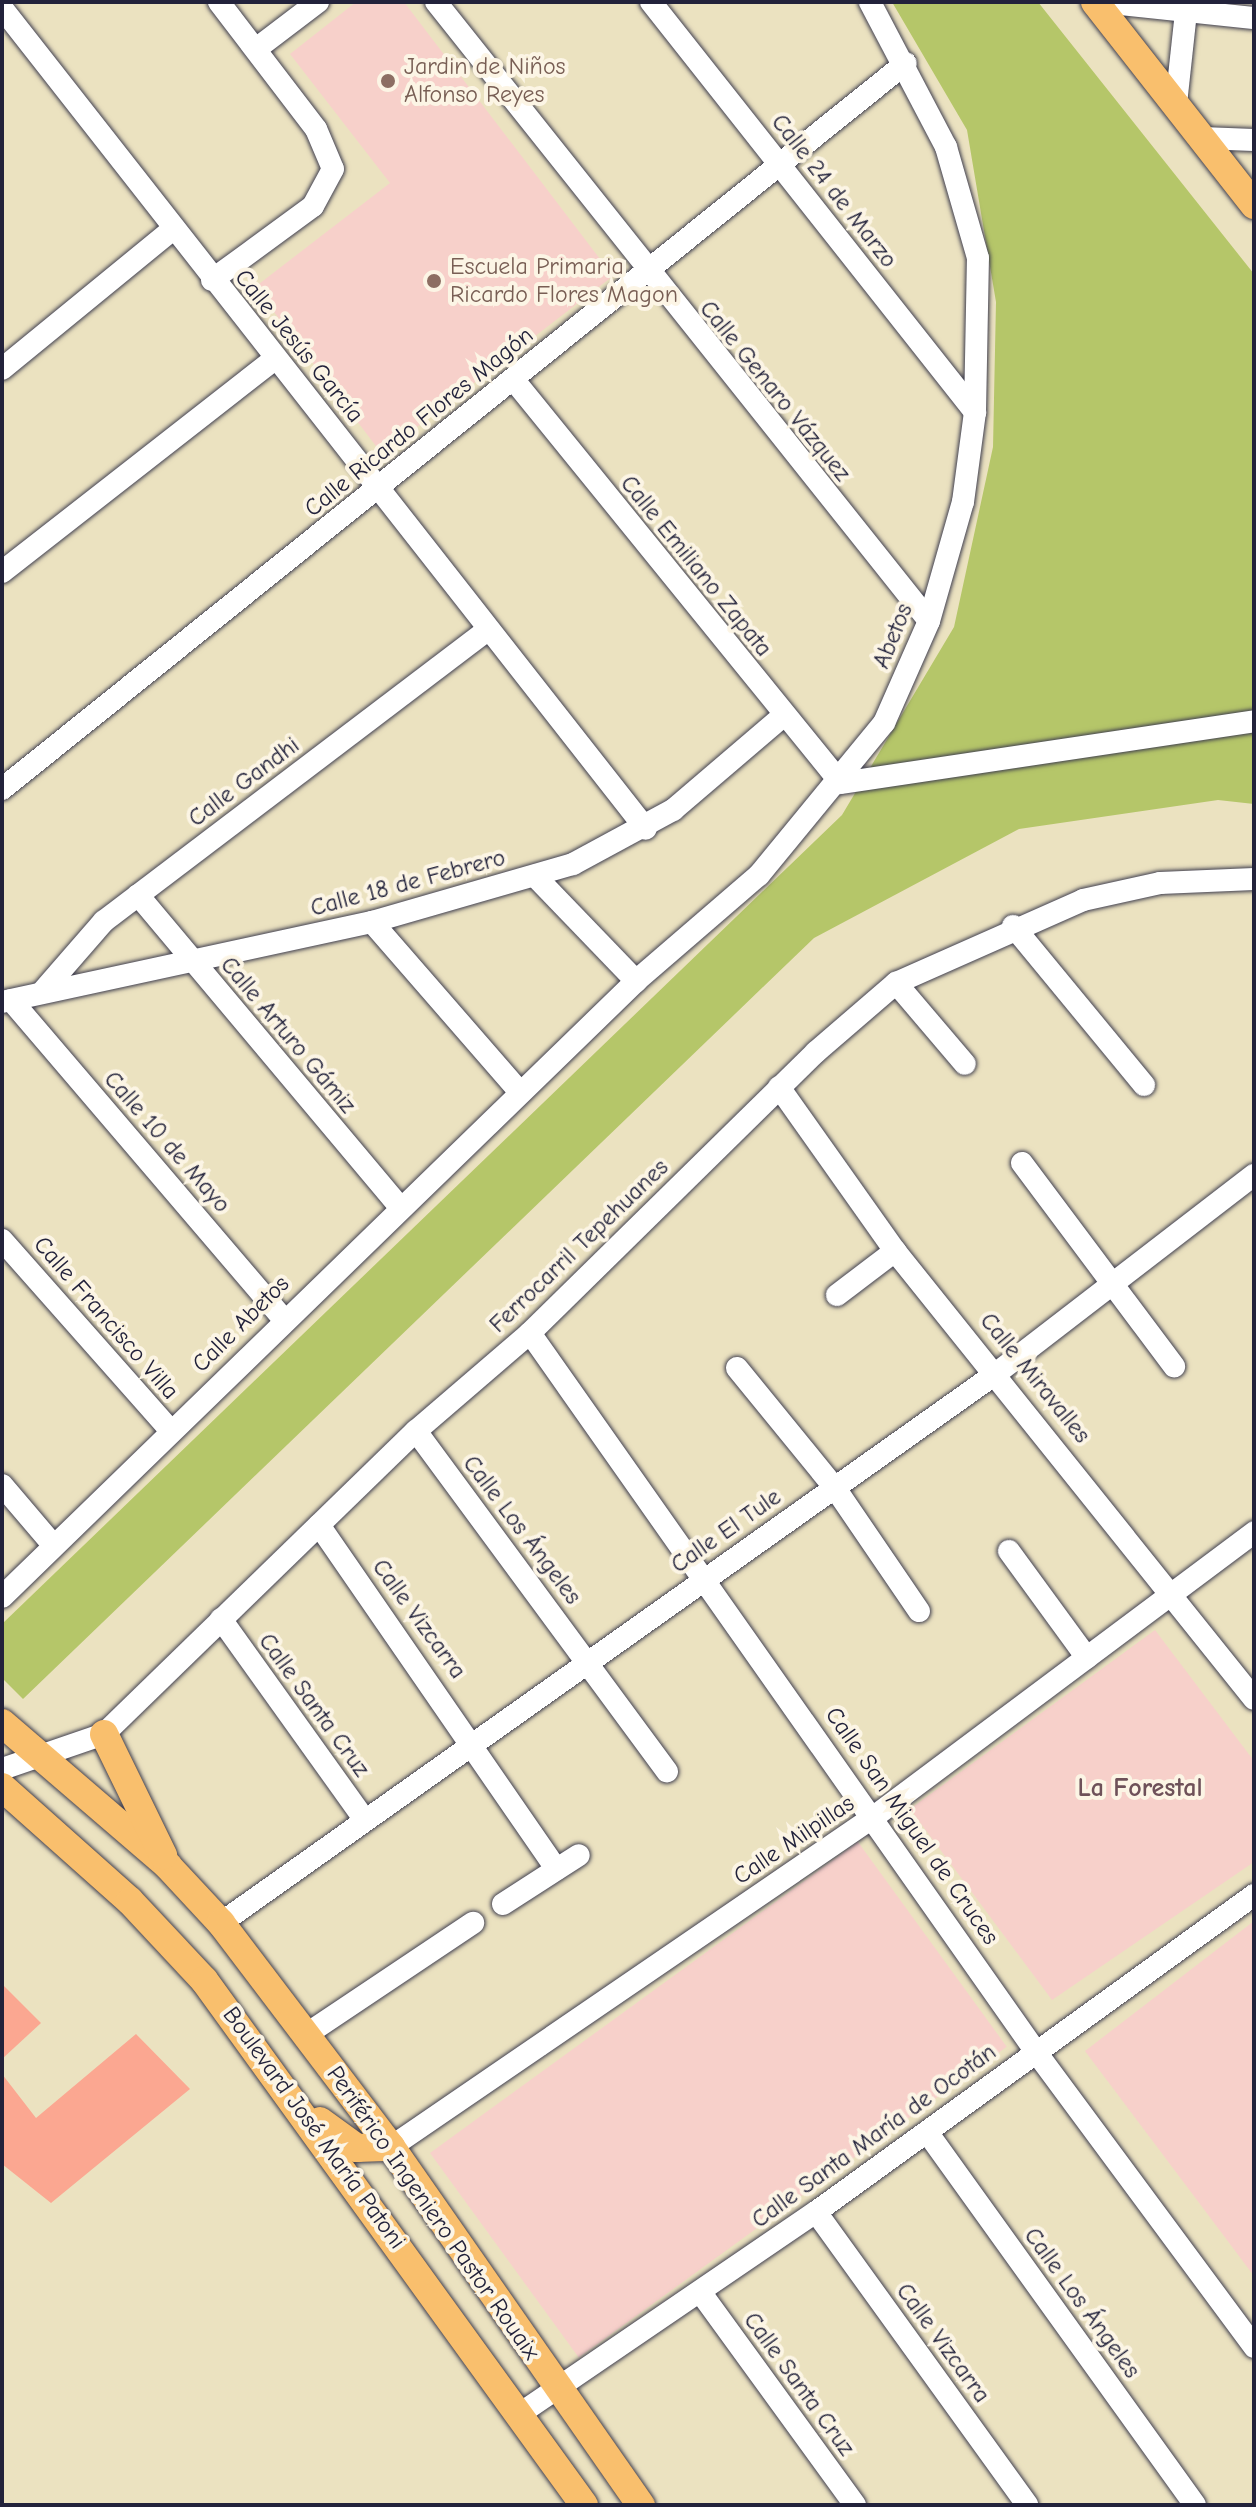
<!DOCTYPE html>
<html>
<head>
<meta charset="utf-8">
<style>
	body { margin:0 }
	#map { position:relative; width:1256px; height:2507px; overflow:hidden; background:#ebe2c0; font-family:"Comic Neue",sans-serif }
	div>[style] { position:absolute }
	.built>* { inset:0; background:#f7d0ca; transform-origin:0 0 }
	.green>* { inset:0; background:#b5c669 }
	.building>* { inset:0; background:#fba791 }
	.roads { filter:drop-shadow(0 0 2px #403f4f) drop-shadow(0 0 2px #403f4f) }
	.minor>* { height:22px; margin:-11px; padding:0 11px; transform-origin:11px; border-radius:11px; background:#fff }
	.major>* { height:28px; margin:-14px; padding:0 14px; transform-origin:14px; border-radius:14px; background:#f9bf6d }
	.dots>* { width:22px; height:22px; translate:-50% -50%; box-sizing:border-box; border:4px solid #fcf5e5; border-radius:50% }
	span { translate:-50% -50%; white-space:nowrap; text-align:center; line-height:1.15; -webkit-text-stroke:8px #fcf5e5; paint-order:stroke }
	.education-label { font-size:24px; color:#785e54 }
	.left { translate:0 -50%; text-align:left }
	.street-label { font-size:24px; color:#22223b }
	.neighbourhood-label { font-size:26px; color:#6e5159; font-weight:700 }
	.frame { position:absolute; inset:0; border:4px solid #22223b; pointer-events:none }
</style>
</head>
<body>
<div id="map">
	<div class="built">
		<div style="clip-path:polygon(356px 2px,404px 2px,613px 276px,382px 454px,255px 287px,390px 183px,290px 54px)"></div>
		<div style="clip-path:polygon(1155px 1630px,1254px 1761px,1254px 1862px,1052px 2000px,910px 1809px)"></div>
		<div style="left:858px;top:1842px;width:253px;height:529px;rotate:54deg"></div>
		<div style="clip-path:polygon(1254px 1921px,1254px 2276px,1085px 2051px)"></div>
	</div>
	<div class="green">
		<div style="clip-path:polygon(892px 2px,1038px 2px,1254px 274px,1254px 804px,1218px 800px,1019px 829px,814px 938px,23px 1699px,2px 1678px,2px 1624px,842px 815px,954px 627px,993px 447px,996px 302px,967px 130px)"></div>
	</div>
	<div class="building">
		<div style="clip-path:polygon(2px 1984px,41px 2023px,2px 2059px)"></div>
		<div style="clip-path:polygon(136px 2034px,190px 2089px,51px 2203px,2px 2164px,2px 2074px,36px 2118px)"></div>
	</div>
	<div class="roads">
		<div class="minor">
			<div style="left:436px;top:2px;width:791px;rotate:51.46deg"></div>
			<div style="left:651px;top:2px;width:523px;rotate:51.68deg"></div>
			<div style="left:1101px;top:2px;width:154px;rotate:6deg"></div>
			<div style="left:2px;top:8px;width:1043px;rotate:51.89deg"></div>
			<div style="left:256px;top:49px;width:78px;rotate:-37.2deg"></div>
			<div style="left:1176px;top:104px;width:103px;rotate:-83.8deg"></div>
			<div style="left:1202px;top:138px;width:52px;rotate:2.2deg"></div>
			<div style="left:212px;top:280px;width:125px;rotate:-36.2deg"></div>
			<div style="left:313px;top:206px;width:42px;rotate:-61.6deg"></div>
			<div style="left:333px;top:169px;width:43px;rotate:-113deg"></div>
			<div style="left:316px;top:129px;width:160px;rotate:-127.4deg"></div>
			<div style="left:2px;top:369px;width:221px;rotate:-39.3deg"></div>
			<div style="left:513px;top:379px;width:520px;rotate:50.93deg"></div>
			<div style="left:841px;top:783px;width:418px;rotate:-8.5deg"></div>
			<div style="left:2px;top:572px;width:346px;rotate:-38deg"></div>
			<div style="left:2px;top:789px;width:1159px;rotate:-38.77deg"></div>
			<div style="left:535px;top:876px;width:146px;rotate:46.1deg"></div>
			<div style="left:138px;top:895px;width:407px;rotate:50deg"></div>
			<div style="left:372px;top:922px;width:225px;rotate:49deg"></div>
			<div style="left:1013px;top:926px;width:206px;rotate:50.5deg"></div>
			<div style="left:896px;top:983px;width:106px;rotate:49.6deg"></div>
			<div style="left:44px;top:990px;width:91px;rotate:-49deg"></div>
			<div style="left:104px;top:921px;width:482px;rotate:-37.2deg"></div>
			<div style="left:11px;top:1000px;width:418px;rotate:49.5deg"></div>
			<div style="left:2px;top:1002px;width:379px;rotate:-12.2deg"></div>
			<div style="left:372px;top:922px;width:209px;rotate:-16.1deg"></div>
			<div style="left:573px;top:864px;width:114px;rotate:-28.4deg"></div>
			<div style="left:673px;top:810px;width:145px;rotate:-40.5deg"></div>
			<div style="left:779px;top:1087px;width:201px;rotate:54.7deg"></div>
			<div style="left:895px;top:1251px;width:574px;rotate:51.29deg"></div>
			<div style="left:1022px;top:1163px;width:254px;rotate:53.2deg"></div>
			<div style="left:2px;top:1240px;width:255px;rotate:48.5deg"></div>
			<div style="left:837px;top:1295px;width:73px;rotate:-37.2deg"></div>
			<div style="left:530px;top:1333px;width:879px;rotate:54.86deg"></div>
			<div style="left:1036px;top:2052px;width:367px;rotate:53.5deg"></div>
			<div style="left:737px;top:1368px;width:155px;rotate:50.8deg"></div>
			<div style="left:835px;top:1488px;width:149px;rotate:55.7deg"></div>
			<div style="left:416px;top:1431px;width:423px;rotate:53.6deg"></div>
			<div style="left:2px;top:1485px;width:80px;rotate:49.6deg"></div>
			<div style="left:319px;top:1525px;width:418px;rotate:55.4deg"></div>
			<div style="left:1009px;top:1551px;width:132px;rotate:53.9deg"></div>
			<div style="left:2px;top:1597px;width:884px;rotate:-44.17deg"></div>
			<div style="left:636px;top:981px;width:162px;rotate:-40.8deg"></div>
			<div style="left:759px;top:875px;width:197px;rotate:-50.6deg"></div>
			<div style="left:884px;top:723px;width:111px;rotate:-66.2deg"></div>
			<div style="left:929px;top:621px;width:124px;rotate:-74.1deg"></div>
			<div style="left:963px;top:502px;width:91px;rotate:-82.4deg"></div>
			<div style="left:975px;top:412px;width:154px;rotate:-88.9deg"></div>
			<div style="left:978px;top:258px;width:116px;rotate:-106.1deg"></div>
			<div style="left:946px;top:147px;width:164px;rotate:-117.7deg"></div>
			<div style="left:221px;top:1619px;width:247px;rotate:54.4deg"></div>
			<div style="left:2px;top:1769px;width:108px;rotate:-18.9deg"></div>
			<div style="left:104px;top:1734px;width:435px;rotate:-44.2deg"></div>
			<div style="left:416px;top:1431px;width:150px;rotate:-40.7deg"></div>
			<div style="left:530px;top:1333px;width:401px;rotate:-44.5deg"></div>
			<div style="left:816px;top:1052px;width:106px;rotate:-40.8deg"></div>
			<div style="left:896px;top:983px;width:205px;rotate:-23.9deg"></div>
			<div style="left:1083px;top:900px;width:79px;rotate:-12.4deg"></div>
			<div style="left:1160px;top:883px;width:94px;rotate:-2.4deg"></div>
			<div style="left:503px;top:1904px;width:90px;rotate:-32.8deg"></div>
			<div style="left:221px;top:1923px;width:953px;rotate:-35.34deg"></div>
			<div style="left:998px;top:1372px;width:323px;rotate:-37.6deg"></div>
			<div style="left:307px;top:2034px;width:200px;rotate:-33.8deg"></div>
			<div style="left:927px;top:2132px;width:459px;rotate:54.3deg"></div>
			<div style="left:391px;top:2147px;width:586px;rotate:-34.37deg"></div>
			<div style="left:875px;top:1816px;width:474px;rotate:-36.8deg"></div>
			<div style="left:816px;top:2212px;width:361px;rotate:54.2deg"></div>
			<div style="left:701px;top:2293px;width:262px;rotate:54deg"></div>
			<div style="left:521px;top:2413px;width:357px;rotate:-34.3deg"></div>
			<div style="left:816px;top:2212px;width:541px;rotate:-35.89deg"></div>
		</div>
		<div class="major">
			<div style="left:1095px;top:2px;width:258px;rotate:51.9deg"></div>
			<div style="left:2px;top:1723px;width:219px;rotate:40.7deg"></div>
			<div style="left:168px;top:1866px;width:78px;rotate:47.1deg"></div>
			<div style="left:221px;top:1923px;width:281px;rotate:52.8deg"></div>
			<div style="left:391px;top:2147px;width:437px;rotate:55.1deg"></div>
			<div style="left:104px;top:1734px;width:135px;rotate:64deg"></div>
			<div style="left:2px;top:1787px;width:171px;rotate:41.7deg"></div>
			<div style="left:130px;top:1901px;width:108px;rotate:46.9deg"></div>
			<div style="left:204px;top:1980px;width:648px;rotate:54.1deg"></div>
			<div style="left:320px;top:2121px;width:46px;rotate:36.1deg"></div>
			<div style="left:357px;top:2148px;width:34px;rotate:-2deg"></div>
		</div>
	</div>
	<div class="dots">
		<div style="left:388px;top:81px;background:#8d6e63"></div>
		<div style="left:434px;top:281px;background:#8d6e63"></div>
	</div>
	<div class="education-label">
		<span class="left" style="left:404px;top:81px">Jardin de Niños<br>Alfonso Reyes</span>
		<span class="left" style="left:450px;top:281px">Escuela Primaria<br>Ricardo Flores Magon</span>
	</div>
	<div class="street-label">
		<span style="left:834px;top:191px;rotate:52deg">Calle 24 de Marzo</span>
		<span style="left:299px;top:346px;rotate:51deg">Calle Jesús García</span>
		<span style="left:775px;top:391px;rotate:51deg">Calle Genaro Vázquez</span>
		<span style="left:419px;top:422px;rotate:-39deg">Calle Ricardo Flores Magón</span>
		<span style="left:696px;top:566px;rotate:51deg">Calle Emiliano Zapata</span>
		<span style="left:893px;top:636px;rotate:-68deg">Abetos</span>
		<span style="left:244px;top:782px;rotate:-37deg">Calle Gandhi</span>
		<span style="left:408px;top:883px;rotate:-15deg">Calle 18 de Febrero</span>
		<span style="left:288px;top:1035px;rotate:50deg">Calle Arturo Gámiz</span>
		<span style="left:167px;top:1142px;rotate:49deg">Calle 10 de Mayo</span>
		<span style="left:579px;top:1246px;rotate:-44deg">Ferrocarril Tepehuanes</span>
		<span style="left:106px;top:1318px;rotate:49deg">Calle Francisco Villa</span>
		<span style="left:241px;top:1324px;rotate:-45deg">Calle Abetos</span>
		<span style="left:1035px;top:1378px;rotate:51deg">Calle Miravalles</span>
		<span style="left:522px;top:1530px;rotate:53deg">Calle Los Ángeles</span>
		<span style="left:726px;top:1531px;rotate:-35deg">Calle El Tule</span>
		<span style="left:419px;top:1619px;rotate:54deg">Calle Vizcarra</span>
		<span style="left:314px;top:1705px;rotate:54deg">Calle Santa Cruz</span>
		<span style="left:912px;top:1826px;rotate:55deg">Calle San Miguel de Cruces</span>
		<span style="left:794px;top:1840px;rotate:-34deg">Calle Milpillas</span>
		<span style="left:314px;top:2128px;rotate:54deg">Boulevard José María Patoni</span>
		<span style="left:874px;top:2136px;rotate:-36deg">Calle Santa María de Ocotán</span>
		<span style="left:433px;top:2213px;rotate:55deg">Periférico Ingeniero Pastor Rouaix</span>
		<span style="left:1082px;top:2303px;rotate:54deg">Calle Los Ángeles</span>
		<span style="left:943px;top:2343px;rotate:54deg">Calle Vizcarra</span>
		<span style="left:799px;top:2384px;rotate:54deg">Calle Santa Cruz</span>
	</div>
	<div class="neighbourhood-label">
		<span style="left:1140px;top:1789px">La Forestal</span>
	</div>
	<div class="frame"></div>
</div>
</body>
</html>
